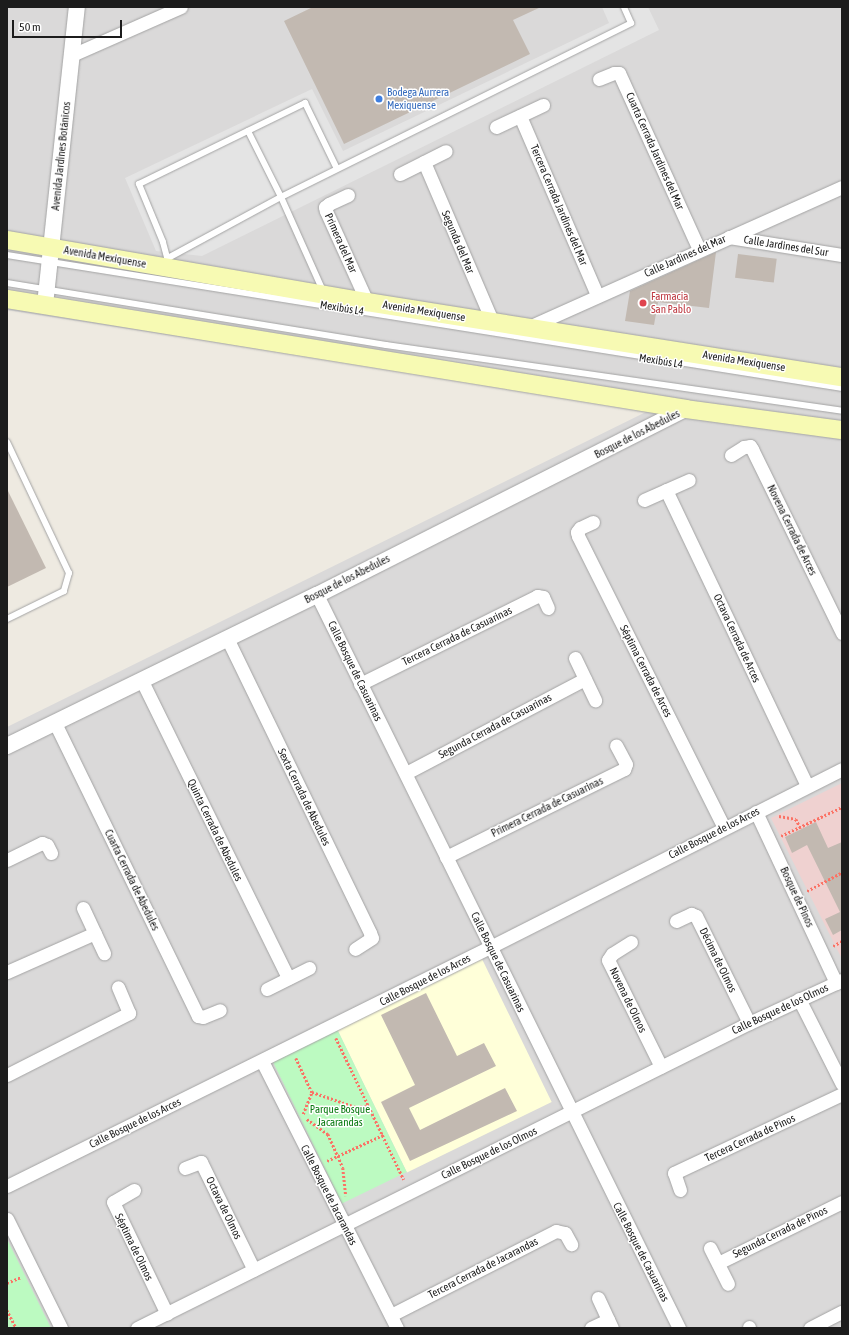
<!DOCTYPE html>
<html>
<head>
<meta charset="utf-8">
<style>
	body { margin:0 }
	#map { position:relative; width:849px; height:1335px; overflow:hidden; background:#eeeae1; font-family:"Asap Condensed",sans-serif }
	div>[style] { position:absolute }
	.residential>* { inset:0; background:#dad9d9 }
	.commercial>* { inset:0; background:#efd1d0 }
	.education>* { inset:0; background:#ffffd9; transform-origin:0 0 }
	.park>* { inset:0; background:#bcfac1; transform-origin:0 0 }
	.parking>* { inset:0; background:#e4e4e4 }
	.building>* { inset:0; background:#c2b9b1; transform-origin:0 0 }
	.path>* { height:2.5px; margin-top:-1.25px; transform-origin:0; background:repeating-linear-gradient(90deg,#fb7265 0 2px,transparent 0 4px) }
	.roads { filter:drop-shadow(0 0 1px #a3a3a3) drop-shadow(0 0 1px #a3a3a3) }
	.service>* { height:6px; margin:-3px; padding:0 3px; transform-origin:3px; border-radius:3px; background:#fff }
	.minor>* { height:13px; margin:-6.5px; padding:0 6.5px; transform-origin:6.5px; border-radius:6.5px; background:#fff }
	.tertiary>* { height:16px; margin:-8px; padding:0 8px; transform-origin:8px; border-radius:8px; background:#fff }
	.secondary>* { height:18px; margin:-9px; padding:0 9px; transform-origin:9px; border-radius:9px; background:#f7fab3 }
	.dots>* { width:11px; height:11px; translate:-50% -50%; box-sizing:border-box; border:2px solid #fff; border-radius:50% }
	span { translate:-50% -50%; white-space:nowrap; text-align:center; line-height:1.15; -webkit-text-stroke:3px #fff; paint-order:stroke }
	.shop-label { font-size:11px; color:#366cbe }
	.left { translate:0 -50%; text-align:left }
	.street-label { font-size:11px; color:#1c1c1c }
	.health-label { font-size:11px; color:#be3a42 }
	.park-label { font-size:11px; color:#0a7b12 }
	.frame { position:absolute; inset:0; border:8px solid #1c1c1c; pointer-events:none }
	.scale { position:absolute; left:12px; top:20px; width:110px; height:18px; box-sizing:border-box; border:2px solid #1c1c1c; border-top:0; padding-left:5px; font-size:12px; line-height:14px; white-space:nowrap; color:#1c1c1c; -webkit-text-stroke:3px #fff; paint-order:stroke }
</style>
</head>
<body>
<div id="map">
	<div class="residential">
		<div style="clip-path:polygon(7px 7px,842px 7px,842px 1328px,7px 1328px,7px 727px,650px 410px,7px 310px)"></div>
	</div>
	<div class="commercial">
		<div style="clip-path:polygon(842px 783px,842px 959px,771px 818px)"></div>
	</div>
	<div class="education">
		<div style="left:482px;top:959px;width:159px;height:161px;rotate:64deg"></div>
	</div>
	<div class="park">
		<div style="left:337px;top:1029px;width:159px;height:72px;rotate:64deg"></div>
		<div style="clip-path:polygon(7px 1239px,51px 1328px,7px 1328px)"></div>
	</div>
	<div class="parking">
		<div style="clip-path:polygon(602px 7px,648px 7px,659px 30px,202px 256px,156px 251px,125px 178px,312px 89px,343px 151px,609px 23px)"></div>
	</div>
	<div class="building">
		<div style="clip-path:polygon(313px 7px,541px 7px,513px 20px,530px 54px,344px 144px,284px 21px)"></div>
		<div style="clip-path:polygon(716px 252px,709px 308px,658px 302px,654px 325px,625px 321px,630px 291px)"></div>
		<div style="left:738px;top:254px;width:39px;height:24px;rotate:7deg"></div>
		<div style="clip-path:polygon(7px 489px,46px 568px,7px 587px)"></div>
		<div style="clip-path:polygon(816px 822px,828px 848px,842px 842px,842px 930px,833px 935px,825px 919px,840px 912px,807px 845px,792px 853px,785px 837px)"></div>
		<div style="clip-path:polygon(426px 993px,457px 1056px,484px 1043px,496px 1066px,409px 1108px,420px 1130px,505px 1088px,517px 1111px,410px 1161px,381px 1102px,415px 1085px,381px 1015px)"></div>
	</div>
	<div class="path">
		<div style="left:779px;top:816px;width:17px;rotate:10deg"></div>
		<div style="left:796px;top:819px;width:9px;rotate:63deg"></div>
		<div style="left:781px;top:836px;width:68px;rotate:-25.4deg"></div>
		<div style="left:807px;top:891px;width:40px;rotate:-28deg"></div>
		<div style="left:833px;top:946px;width:10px;rotate:-29deg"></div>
		<div style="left:336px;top:1038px;width:157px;rotate:64.4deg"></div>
		<div style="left:296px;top:1058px;width:38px;rotate:65deg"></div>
		<div style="left:312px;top:1092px;width:46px;rotate:18.8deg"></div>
		<div style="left:356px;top:1107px;width:13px;rotate:-4deg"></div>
		<div style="left:303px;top:1114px;width:24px;rotate:-68deg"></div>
		<div style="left:307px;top:1119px;width:26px;rotate:36deg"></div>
		<div style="left:328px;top:1134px;width:37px;rotate:66deg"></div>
		<div style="left:343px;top:1168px;width:28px;rotate:84deg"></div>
		<div style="left:327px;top:1161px;width:62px;rotate:-24.9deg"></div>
		<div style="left:7px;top:1283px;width:15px;rotate:-23deg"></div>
		<div style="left:7px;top:1310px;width:20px;rotate:63deg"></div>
	</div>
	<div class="roads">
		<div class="service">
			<div style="left:248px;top:131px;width:74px;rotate:63.4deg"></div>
			<div style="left:281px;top:197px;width:103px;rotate:65.9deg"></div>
			<div style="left:7px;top:255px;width:846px;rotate:9.05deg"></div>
			<div style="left:168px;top:258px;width:128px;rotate:-28.4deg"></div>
			<div style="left:281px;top:197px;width:391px;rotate:-26.4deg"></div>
			<div style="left:631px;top:23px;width:17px;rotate:-114deg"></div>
			<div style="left:168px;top:261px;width:20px;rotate:-105deg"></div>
			<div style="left:163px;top:242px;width:63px;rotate:-112.5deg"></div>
			<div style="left:139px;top:184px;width:185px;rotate:-26deg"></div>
			<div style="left:305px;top:103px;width:73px;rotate:64.1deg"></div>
			<div style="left:7px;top:283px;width:384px;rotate:9.3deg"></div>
			<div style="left:386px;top:345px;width:461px;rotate:8.2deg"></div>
			<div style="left:7px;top:442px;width:145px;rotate:64.7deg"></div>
			<div style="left:69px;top:573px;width:19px;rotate:106deg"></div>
			<div style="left:64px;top:591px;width:64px;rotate:153.8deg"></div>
		</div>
		<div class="minor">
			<div style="left:72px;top:55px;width:119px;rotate:-23.8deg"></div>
			<div style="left:599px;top:79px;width:16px;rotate:-22deg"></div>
			<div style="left:614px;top:73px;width:5px"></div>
			<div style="left:619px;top:73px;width:193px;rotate:65.6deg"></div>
			<div style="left:520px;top:116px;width:195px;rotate:66.7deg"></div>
			<div style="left:496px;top:127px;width:52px;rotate:-25.1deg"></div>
			<div style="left:424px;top:162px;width:173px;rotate:66.8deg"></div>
			<div style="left:400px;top:174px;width:51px;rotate:-26.6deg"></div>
			<div style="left:348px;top:195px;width:21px;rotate:155deg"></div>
			<div style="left:329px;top:204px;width:5px;rotate:143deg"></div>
			<div style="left:325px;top:207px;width:4px;rotate:76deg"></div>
			<div style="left:326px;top:211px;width:100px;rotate:65.7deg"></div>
			<div style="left:729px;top:237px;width:114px;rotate:9.1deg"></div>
			<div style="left:529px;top:327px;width:343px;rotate:-24.1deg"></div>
			<div style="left:731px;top:455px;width:15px;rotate:-32deg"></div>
			<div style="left:744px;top:447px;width:6px;rotate:-9deg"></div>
			<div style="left:750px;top:446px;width:4px;rotate:56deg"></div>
			<div style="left:752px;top:449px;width:205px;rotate:63.9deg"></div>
			<div style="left:666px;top:490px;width:328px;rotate:64.5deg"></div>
			<div style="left:644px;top:500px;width:49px;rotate:-24deg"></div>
			<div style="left:593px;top:522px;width:14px;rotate:155deg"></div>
			<div style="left:580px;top:528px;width:5px;rotate:127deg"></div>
			<div style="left:577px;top:532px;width:4px;rotate:76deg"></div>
			<div style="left:578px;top:536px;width:326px;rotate:63.4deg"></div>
			<div style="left:317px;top:595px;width:818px;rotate:63.72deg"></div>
			<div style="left:227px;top:638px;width:328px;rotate:64.1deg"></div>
			<div style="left:370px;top:933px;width:5px;rotate:68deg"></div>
			<div style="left:372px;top:938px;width:20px;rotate:147deg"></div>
			<div style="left:575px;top:658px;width:47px;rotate:64.5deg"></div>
			<div style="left:142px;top:681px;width:331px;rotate:63.8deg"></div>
			<div style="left:360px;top:684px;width:198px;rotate:-26.4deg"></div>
			<div style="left:537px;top:596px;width:6px;rotate:9deg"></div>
			<div style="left:543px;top:597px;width:12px;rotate:66deg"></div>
			<div style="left:55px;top:723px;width:326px;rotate:64deg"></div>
			<div style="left:198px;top:1016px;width:5px;rotate:11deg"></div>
			<div style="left:203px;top:1017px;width:18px;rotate:-22deg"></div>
			<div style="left:406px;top:773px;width:202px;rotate:-27.7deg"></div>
			<div style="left:756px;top:812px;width:189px;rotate:64.9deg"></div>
			<div style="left:446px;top:857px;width:199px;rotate:-26.3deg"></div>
			<div style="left:624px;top:769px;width:5px;rotate:-68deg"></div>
			<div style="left:626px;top:764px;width:21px;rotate:-118deg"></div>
			<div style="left:7px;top:860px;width:39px;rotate:-26deg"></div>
			<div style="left:42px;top:843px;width:5px;rotate:22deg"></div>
			<div style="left:47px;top:845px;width:9px;rotate:63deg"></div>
			<div style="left:83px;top:908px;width:50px;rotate:65deg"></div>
			<div style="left:676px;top:921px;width:17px;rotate:-25deg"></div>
			<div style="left:691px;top:914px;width:5px;rotate:22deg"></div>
			<div style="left:696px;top:916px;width:119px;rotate:63.6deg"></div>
			<div style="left:631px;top:942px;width:22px;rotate:148deg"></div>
			<div style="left:612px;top:954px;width:7px;rotate:124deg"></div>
			<div style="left:608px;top:960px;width:119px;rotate:63.6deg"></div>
			<div style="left:7px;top:972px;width:96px;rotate:-23.9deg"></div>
			<div style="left:267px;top:989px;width:47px;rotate:-26.6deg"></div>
			<div style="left:799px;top:999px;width:95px;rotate:63.2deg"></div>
			<div style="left:262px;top:1061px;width:299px;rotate:63.2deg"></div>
			<div style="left:7px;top:1075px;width:137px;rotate:-26.9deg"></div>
			<div style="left:129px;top:1013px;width:28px;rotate:-113deg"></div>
			<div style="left:185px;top:1168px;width:17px;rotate:-21deg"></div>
			<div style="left:201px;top:1162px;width:120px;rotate:63.9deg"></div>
			<div style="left:7px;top:1186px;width:539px;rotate:-26.33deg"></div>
			<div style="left:490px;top:947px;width:394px;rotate:-26.8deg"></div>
			<div style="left:134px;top:1190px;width:24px;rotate:150deg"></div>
			<div style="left:113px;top:1202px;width:124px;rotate:64.3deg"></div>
			<div style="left:680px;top:1190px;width:18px;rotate:-109deg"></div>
			<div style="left:674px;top:1173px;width:186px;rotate:-25.2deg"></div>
			<div style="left:7px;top:1219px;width:122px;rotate:63.6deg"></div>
			<div style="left:710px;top:1248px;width:40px;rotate:63.4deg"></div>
			<div style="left:718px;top:1263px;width:138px;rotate:-26.2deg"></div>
			<div style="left:598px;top:1298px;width:33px;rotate:65deg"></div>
			<div style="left:391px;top:1315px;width:185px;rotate:-27deg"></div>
			<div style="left:556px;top:1231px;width:9px;rotate:13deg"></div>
			<div style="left:565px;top:1233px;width:13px;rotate:61deg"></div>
			<div style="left:749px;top:1327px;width:1px;rotate:90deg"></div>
			<div style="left:137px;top:1328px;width:684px;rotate:-26.49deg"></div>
			<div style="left:749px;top:1023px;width:102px;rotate:-24.8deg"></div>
			<div style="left:591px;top:1328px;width:19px;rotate:-25deg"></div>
			<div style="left:810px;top:1328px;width:36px;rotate:-27deg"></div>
		</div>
		<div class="tertiary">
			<div style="left:45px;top:305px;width:300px;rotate:-83.9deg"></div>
			<div style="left:7px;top:746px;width:345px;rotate:-26deg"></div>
			<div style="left:317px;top:595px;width:413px;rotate:-26.8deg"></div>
		</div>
		<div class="secondary">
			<div style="left:7px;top:240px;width:365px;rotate:9.8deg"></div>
			<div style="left:367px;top:302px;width:481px;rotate:9deg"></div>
			<div style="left:7px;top:299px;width:688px;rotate:9.2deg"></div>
			<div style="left:686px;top:409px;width:157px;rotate:7.7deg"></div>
		</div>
	</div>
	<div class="dots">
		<div style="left:379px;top:99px;background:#3f7fe0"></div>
		<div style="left:643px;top:303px;background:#e0444e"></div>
	</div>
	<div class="shop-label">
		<span class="left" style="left:387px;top:99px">Bodega Aurrera<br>Mexiquense</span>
	</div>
	<div class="street-label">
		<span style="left:655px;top:151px;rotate:66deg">Cuarta Cerrada Jardines del Mar</span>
		<span style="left:61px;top:156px;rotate:-84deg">Avenida Jardines Botánicos</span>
		<span style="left:559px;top:205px;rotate:67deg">Tercera Cerrada Jardines del Mar</span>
		<span style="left:458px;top:242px;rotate:67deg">Segunda del Mar</span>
		<span style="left:341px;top:243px;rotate:66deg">Primera del Mar</span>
		<span style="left:786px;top:246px;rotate:9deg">Calle Jardines del Sur</span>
		<span style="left:685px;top:256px;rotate:-24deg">Calle Jardines del Mar</span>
		<span style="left:105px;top:257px;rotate:10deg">Avenida Mexiquense</span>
		<span style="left:342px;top:308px;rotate:9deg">Mexibús L4</span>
		<span style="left:424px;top:311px;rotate:9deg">Avenida Mexiquense</span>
		<span style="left:661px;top:361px;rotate:9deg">Mexibús L4</span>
		<span style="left:744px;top:361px;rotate:9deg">Avenida Mexiquense</span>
		<span style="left:637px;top:434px;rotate:-27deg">Bosque de los Abedules</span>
		<span style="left:792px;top:530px;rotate:64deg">Novena Cerrada de Arces</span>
		<span style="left:347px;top:579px;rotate:-27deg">Bosque de los Abedules</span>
		<span style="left:457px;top:636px;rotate:-26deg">Tercera Cerrada de Casuarinas</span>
		<span style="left:737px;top:638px;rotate:65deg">Octava Cerrada de Arces</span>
		<span style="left:355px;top:671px;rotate:64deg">Calle Bosque de Casuarinas</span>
		<span style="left:646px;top:671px;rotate:63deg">Séptima Cerrada de Arces</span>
		<span style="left:495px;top:726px;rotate:-28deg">Segunda Cerrada de Casuarinas</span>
		<span style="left:304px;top:797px;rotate:64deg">Sexta Cerrada de Abedules</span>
		<span style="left:547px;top:807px;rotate:-26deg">Primera Cerrada de Casuarinas</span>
		<span style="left:215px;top:830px;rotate:64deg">Quinta Cerrada de Abedules</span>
		<span style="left:714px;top:833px;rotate:-27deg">Calle Bosque de los Arces</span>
		<span style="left:132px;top:880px;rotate:64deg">Cuarta Cerrada de Abedules</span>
		<span style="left:797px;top:897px;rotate:65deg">Bosque de Pinos</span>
		<span style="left:718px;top:960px;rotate:64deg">Décima de Olmos</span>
		<span style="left:498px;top:962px;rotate:64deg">Calle Bosque de Casuarinas</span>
		<span style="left:425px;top:980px;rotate:-27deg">Calle Bosque de los Arces</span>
		<span style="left:628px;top:1000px;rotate:64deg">Novena de Olmos</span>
		<span style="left:780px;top:1009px;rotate:-25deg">Calle Bosque de los Olmos</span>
		<span style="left:135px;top:1123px;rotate:-26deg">Calle Bosque de los Arces</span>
		<span style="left:750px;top:1138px;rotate:-25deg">Tercera Cerrada de Pinos</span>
		<span style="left:489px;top:1153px;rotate:-26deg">Calle Bosque de los Olmos</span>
		<span style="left:329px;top:1195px;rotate:63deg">Calle Bosque de Jacarandas</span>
		<span style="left:224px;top:1208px;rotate:64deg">Octava de Olmos</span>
		<span style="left:780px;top:1232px;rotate:-26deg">Segunda Cerrada de Pinos</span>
		<span style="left:134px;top:1247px;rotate:64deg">Séptima de Olmos</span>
		<span style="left:641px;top:1252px;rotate:63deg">Calle Bosque de Casuarinas</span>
		<span style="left:483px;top:1268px;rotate:-27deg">Tercera Cerrada de Jacarandas</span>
	</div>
	<div class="health-label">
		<span class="left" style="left:651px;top:303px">Farmacia<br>San Pablo</span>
	</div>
	<div class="park-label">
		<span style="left:340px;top:1116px">Parque Bosque<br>Jacarandas</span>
	</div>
	<div class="frame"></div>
	<div class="scale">50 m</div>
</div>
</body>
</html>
